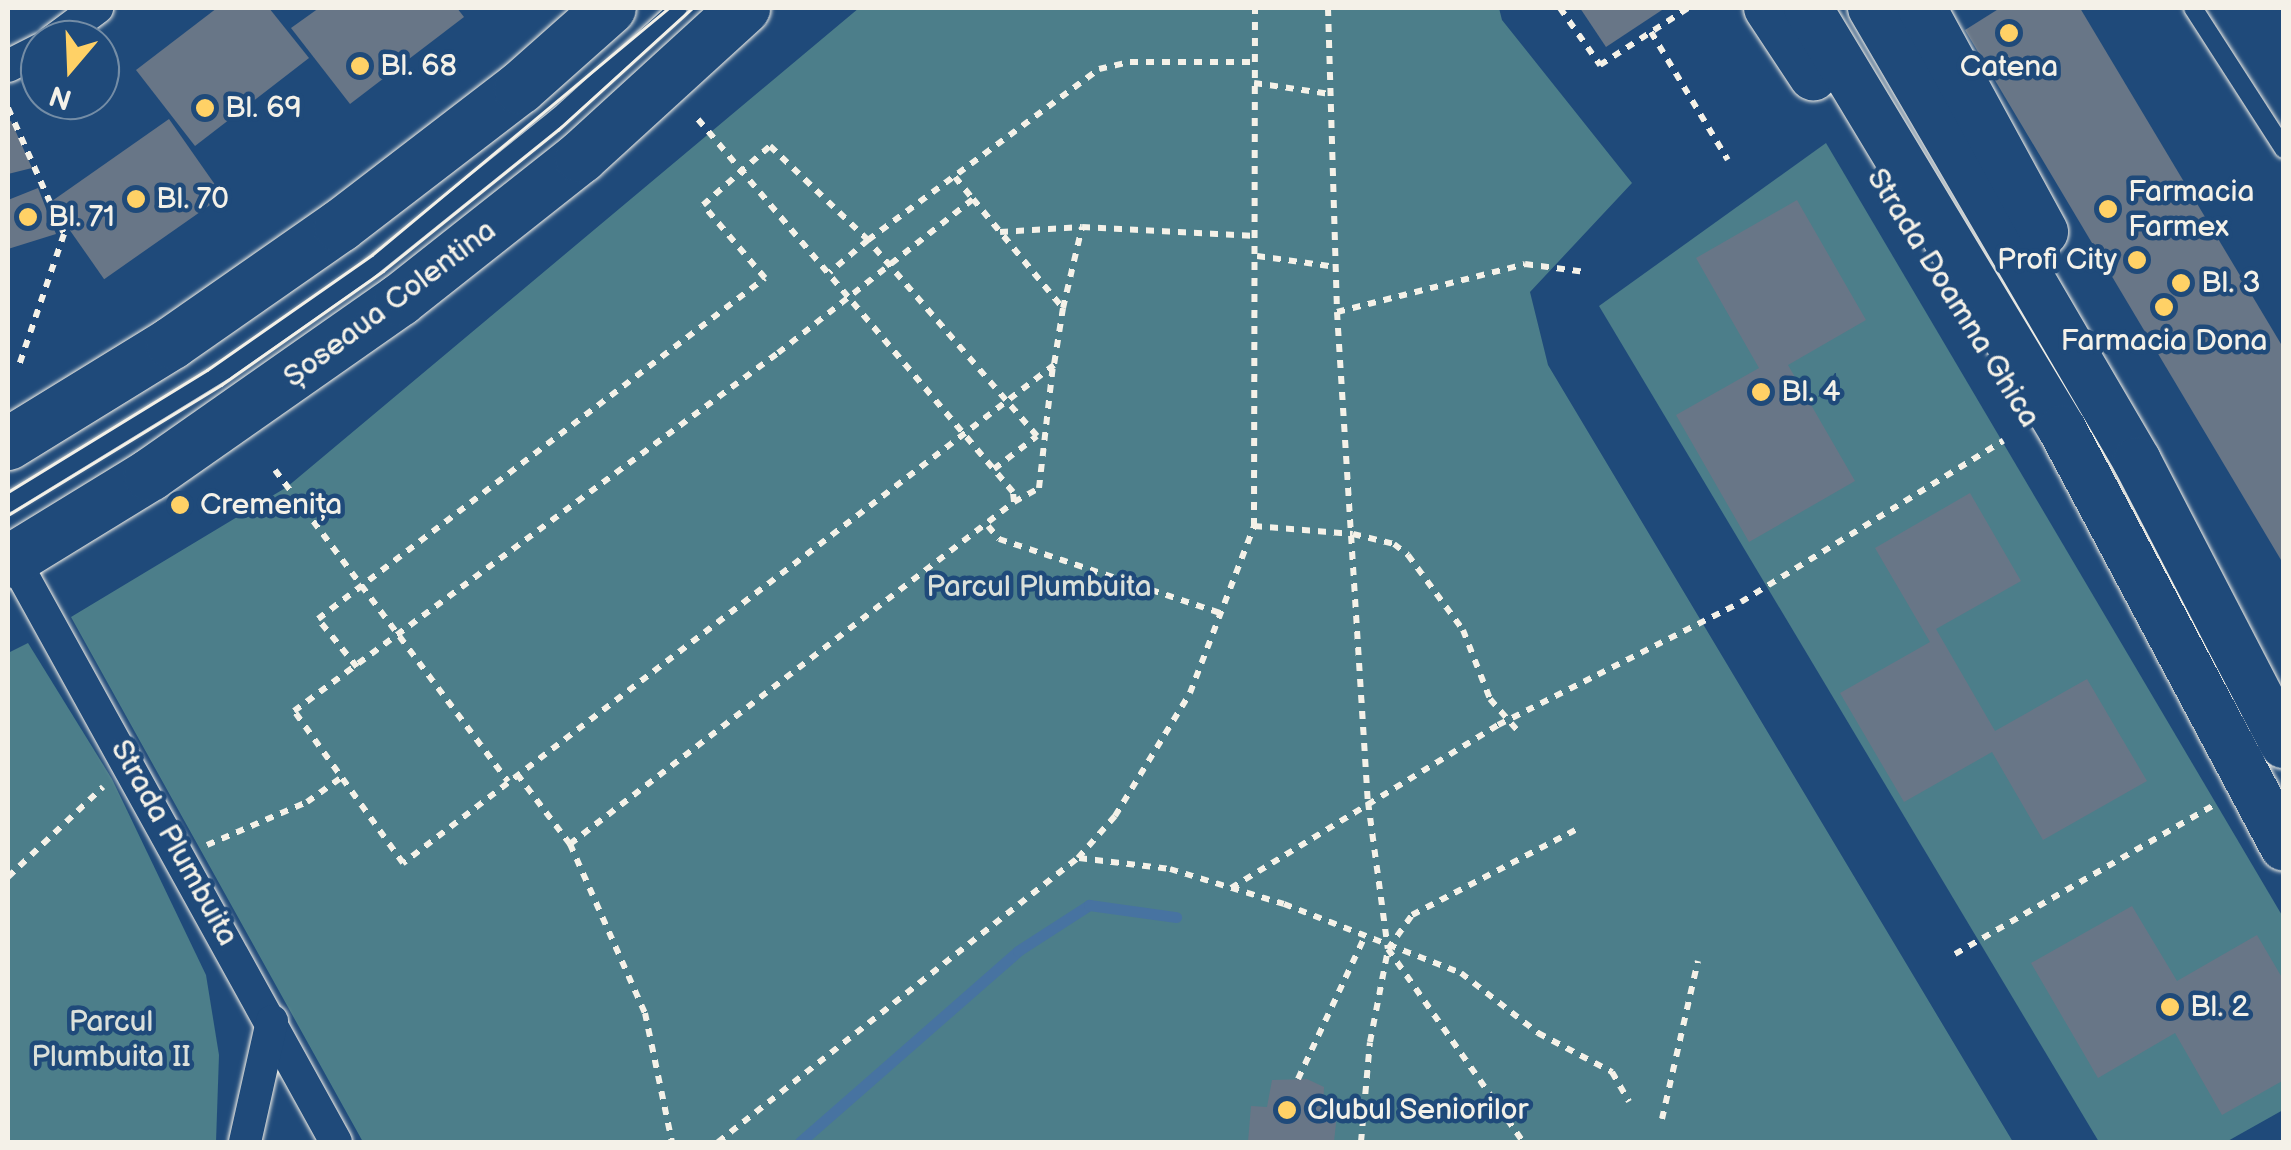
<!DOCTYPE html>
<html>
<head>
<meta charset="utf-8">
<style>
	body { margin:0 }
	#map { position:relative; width:2291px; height:1150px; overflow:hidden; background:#1f4a7a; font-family:"Balsamiq Sans",sans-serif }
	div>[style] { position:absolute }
	.green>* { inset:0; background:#4c7e8a }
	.stream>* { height:11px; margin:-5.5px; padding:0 5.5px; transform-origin:5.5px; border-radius:5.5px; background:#4773a1 }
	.building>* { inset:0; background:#687687; transform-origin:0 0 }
	.path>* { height:6px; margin-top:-3px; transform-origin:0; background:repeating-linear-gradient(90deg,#f4f1e8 0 8px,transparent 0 16px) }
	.roads { filter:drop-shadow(0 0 2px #f4f1e8) drop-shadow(0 0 2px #f4f1e8) }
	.service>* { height:18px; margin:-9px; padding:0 9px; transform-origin:9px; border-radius:9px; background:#1f4a7a }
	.minor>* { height:32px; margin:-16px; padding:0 16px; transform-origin:16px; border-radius:16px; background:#1f4a7a }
	.secondary>* { height:48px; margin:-24px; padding:0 24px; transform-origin:24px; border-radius:24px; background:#1f4a7a }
	.primary>* { height:52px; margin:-26px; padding:0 26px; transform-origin:26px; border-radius:26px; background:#1f4a7a }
	.tram>* { height:2.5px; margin:-1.25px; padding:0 1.25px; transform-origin:1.25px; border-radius:1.25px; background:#f4f1e8 }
	.dots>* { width:28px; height:28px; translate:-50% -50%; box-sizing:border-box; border:5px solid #1f4a7a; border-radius:50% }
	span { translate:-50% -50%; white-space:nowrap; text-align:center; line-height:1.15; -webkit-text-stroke:9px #1f4a7a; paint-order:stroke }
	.poi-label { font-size:30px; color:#f4f1e8 }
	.left { translate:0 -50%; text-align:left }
	.right { translate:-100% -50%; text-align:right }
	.street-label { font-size:30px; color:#f4f1e8 }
	.park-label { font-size:30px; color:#dbe0da }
	.frame { position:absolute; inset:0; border:10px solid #f4f1e8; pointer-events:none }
	.north { position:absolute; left:20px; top:20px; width:100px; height:100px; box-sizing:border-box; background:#1f4a7a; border:2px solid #748da6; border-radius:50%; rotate:199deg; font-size:28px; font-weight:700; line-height:40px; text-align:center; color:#f4f1e8 }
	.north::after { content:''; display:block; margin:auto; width:35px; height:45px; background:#ffd166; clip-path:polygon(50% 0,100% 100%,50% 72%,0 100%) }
</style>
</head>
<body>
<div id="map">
	<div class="green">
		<div style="clip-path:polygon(859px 8px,1499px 8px,1502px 20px,1632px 183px,1530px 292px,1548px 365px,2013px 1142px,363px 1142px,71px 617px,287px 487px)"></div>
		<div style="clip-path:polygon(1826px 143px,2283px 917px,2283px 1110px,2226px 1142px,2099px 1142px,1599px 306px)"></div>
		<div style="clip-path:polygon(28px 643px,112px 779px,206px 975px,219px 1055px,216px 1142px,8px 1142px,8px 653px)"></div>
	</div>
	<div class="stream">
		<div style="left:800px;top:1142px;width:290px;rotate:-41.2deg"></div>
		<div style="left:1018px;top:951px;width:85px;rotate:-32.9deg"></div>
		<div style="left:1089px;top:905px;width:88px;rotate:7.9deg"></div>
	</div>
	<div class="building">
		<div style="clip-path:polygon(217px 8px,269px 8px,309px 58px,195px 146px,136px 70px)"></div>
		<div style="clip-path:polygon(319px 8px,457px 8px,464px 17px,350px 104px,291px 28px)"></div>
		<div style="clip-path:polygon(1580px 8px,1665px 8px,1606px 47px)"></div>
		<div style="clip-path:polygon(2000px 8px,2080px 8px,2284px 349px,2284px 565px,1965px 30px)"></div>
		<div style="left:169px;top:119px;width:94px;height:145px;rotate:55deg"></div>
		<div style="clip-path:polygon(11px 121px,32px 168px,8px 174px,8px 122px)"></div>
		<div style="clip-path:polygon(38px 188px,56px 234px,8px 249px,8px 200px)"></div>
		<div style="clip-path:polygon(1797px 200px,1866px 320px,1788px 365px,1855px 481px,1749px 542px,1676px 415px,1759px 368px,1696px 258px)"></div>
		<div style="clip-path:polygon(1970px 493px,2021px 581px,1936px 629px,1995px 731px,2087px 679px,2147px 781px,2043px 840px,1992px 752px,1904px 802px,1840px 693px,1930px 642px,1875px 548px)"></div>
		<div style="clip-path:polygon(2132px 906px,2177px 981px,2257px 935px,2284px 981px,2284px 1080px,2222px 1115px,2175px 1033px,2098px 1078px,2031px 963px)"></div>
		<div style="clip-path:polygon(1307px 1079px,1324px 1087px,1323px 1113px,1337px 1114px,1334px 1142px,1248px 1142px,1251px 1106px,1267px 1107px,1272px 1080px)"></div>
	</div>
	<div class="path">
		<div style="left:1328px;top:8px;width:304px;rotate:88.3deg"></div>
		<div style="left:1337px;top:312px;width:491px;rotate:86.4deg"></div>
		<div style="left:1368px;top:802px;width:148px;rotate:82.3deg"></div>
		<div style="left:1388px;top:949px;width:236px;rotate:55deg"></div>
		<div style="left:1560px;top:8px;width:70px;rotate:54.9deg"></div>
		<div style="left:1600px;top:65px;width:105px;rotate:-32.9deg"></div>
		<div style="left:1651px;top:32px;width:149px;rotate:59deg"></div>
		<div style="left:1254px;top:83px;width:77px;rotate:8.2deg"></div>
		<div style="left:8px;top:108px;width:138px;rotate:66deg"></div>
		<div style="left:64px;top:234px;width:142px;rotate:108.9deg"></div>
		<div style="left:955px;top:177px;width:28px;rotate:51deg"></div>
		<div style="left:973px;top:199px;width:141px;rotate:50.5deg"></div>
		<div style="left:1063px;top:308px;width:58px;rotate:99deg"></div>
		<div style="left:1054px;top:365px;width:820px;rotate:142.58deg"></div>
		<div style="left:403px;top:863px;width:187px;rotate:-125.6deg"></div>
		<div style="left:294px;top:711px;width:602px;rotate:-36.49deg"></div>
		<div style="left:778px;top:353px;width:248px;rotate:-38.3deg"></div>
		<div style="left:1000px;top:232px;width:82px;rotate:-3.5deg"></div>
		<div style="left:1257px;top:256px;width:80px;rotate:7.9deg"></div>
		<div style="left:1063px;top:308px;width:83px;rotate:-76.8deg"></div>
		<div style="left:1082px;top:227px;width:174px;rotate:3deg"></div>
		<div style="left:1337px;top:312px;width:194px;rotate:-14.3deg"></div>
		<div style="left:1525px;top:264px;width:61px;rotate:7.6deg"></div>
		<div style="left:994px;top:469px;width:54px;rotate:-37.5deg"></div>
		<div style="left:1037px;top:436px;width:259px;rotate:-130.8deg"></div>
		<div style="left:868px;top:240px;width:287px;rotate:-36.5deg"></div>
		<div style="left:1099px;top:69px;width:32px;rotate:-13deg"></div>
		<div style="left:1130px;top:62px;width:124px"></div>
		<div style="left:275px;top:470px;width:389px;rotate:53.2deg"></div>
		<div style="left:1014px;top:502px;width:29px;rotate:-29deg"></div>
		<div style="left:1039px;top:488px;width:123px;rotate:-83.5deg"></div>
		<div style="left:988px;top:526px;width:17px;rotate:50deg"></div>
		<div style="left:999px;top:539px;width:236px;rotate:18.5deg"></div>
		<div style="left:1254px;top:526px;width:99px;rotate:4.6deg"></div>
		<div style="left:1353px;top:534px;width:42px;rotate:13.7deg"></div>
		<div style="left:1394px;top:544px;width:18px;rotate:38deg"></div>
		<div style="left:1408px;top:555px;width:93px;rotate:53.7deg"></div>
		<div style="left:1463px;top:630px;width:74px;rotate:68.6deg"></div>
		<div style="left:1490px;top:699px;width:41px;rotate:48.9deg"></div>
		<div style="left:357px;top:667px;width:62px;rotate:-129.1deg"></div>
		<div style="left:318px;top:619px;width:562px;rotate:-37.34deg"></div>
		<div style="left:765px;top:278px;width:96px;rotate:-130.3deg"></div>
		<div style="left:703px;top:205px;width:89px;rotate:-41.4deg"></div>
		<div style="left:770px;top:146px;width:136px;rotate:43.8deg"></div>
		<div style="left:868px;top:240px;width:50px;rotate:139.9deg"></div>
		<div style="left:517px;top:774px;width:88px;rotate:52.9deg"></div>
		<div style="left:570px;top:844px;width:560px;rotate:-37.61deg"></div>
		<div style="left:1014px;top:502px;width:10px;rotate:-96deg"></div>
		<div style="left:1013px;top:492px;width:488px;rotate:-130.2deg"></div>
		<div style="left:570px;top:844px;width:185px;rotate:66.1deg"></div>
		<div style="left:645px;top:1013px;width:132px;rotate:78.2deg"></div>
		<div style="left:207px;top:845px;width:109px;rotate:-23.3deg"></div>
		<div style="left:307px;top:802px;width:43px;rotate:-35.5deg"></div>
		<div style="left:1079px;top:858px;width:92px;rotate:6.9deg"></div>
		<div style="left:1170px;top:869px;width:119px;rotate:17.1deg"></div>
		<div style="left:1284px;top:904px;width:190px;rotate:21.3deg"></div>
		<div style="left:1461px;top:973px;width:98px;rotate:37.9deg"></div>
		<div style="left:1538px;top:1033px;width:84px;rotate:27.8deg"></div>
		<div style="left:1612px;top:1072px;width:34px;rotate:60deg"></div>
		<div style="left:8px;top:877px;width:131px;rotate:-43.5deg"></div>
		<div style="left:1231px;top:888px;width:313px;rotate:-31.4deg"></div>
		<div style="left:1498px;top:725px;width:272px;rotate:-26.8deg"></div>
		<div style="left:1741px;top:602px;width:308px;rotate:-31.6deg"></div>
		<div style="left:1955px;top:954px;width:299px;rotate:-29.9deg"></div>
		<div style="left:1298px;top:1079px;width:156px;rotate:-64.9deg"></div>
		<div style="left:1662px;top:1119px;width:162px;rotate:-77.2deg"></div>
		<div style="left:718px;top:1142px;width:459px;rotate:-38.3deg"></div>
		<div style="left:1078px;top:858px;width:56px;rotate:-48.6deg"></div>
		<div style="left:1115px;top:816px;width:144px;rotate:-58.6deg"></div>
		<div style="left:1190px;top:693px;width:179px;rotate:-69deg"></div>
		<div style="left:1254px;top:526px;width:518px;rotate:-89.89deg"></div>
		<div style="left:1361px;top:1142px;width:100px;rotate:-84.9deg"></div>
		<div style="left:1370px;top:1042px;width:95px;rotate:-79deg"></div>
		<div style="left:1388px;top:949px;width:42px;rotate:-54.8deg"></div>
		<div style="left:1412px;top:915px;width:186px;rotate:-27.5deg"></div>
	</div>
	<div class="roads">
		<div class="service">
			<div style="left:2193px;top:8px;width:168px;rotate:57.2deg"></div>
			<div style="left:8px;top:503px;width:255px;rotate:-31.5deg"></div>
			<div style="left:225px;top:370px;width:171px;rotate:-35deg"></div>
			<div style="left:365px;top:272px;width:248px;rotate:-38.8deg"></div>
			<div style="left:558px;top:117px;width:162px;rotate:-42.2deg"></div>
		</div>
		<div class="minor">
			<div style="left:54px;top:40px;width:54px;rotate:-36.7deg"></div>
			<div style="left:8px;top:66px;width:36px;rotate:-27deg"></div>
			<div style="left:13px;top:558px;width:667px;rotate:61.05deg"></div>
			<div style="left:245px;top:1142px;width:124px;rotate:-77.4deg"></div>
		</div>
		<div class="secondary">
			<div style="left:1768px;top:8px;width:82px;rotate:56.5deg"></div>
			<div style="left:1808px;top:8px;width:492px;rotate:58.9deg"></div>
			<div style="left:2062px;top:429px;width:473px;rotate:62deg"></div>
			<div style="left:1872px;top:8px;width:525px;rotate:59.67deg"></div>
			<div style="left:2137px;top:461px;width:319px;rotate:62.6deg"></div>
			<div style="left:1922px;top:8px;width:255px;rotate:61.4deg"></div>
		</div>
		<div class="primary">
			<div style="left:8px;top:444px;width:193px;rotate:-31.6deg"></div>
			<div style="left:172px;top:343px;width:205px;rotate:-34.9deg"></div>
			<div style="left:340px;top:226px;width:227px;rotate:-37.5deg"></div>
			<div style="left:520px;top:88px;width:120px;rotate:-41.6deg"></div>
			<div style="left:8px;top:562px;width:167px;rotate:-31.5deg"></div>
			<div style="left:150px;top:475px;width:305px;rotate:-35deg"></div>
			<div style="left:400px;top:300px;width:231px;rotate:-38.3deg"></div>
			<div style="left:581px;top:157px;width:221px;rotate:-42.4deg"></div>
		</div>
	</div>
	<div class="tram">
		<div style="left:8px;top:492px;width:233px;rotate:-31.5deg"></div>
		<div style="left:207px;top:370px;width:201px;rotate:-34.9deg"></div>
		<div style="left:372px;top:255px;width:386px;rotate:-39.8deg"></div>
		<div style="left:8px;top:515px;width:250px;rotate:-31.4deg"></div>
		<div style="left:221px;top:385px;width:198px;rotate:-35.1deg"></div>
		<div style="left:383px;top:271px;width:225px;rotate:-38.9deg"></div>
		<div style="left:558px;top:130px;width:181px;rotate:-42.3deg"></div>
	</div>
	<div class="dots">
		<div style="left:2009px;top:33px;background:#ffd166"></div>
		<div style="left:360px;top:66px;background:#ffd166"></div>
		<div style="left:205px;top:108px;background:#ffd166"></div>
		<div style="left:136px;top:199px;background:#ffd166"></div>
		<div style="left:2108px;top:209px;background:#ffd166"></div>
		<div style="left:28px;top:217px;background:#ffd166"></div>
		<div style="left:2137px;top:260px;background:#ffd166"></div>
		<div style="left:2181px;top:283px;background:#ffd166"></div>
		<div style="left:2164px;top:307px;background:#ffd166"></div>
		<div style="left:1761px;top:392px;background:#ffd166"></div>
		<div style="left:180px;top:505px;background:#ffd166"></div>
		<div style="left:2170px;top:1007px;background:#ffd166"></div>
		<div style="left:1287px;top:1110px;background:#ffd166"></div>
	</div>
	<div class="poi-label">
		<span class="left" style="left:380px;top:66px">Bl. 68</span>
		<span style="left:2009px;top:67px">Catena</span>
		<span class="left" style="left:225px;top:108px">Bl. 69</span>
		<span class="left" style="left:2128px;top:209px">Farmacia<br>Farmex</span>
		<span class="left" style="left:156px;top:199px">Bl. 70</span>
		<span class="left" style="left:48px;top:217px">Bl. 71</span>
		<span class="right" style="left:2117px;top:260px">Profi City</span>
		<span class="left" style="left:2201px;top:283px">Bl. 3</span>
		<span style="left:2164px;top:341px">Farmacia Dona</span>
		<span class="left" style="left:1781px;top:392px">Bl. 4</span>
		<span class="left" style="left:200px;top:505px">Cremenița</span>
		<span class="left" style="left:2190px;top:1007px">Bl. 2</span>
		<span class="left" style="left:1307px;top:1110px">Clubul Seniorilor</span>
	</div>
	<div class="street-label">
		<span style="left:1953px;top:298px;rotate:58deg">Strada Doamna Ghica</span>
		<span style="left:390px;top:304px;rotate:-37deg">Șoseaua Colentina</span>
		<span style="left:174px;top:843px;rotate:61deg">Strada Plumbuita</span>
	</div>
	<div class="park-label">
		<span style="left:1039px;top:587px">Parcul Plumbuita</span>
		<span style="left:111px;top:1039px">Parcul<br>Plumbuita II</span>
	</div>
	<div class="frame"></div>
	<div class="north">N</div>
</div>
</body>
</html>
